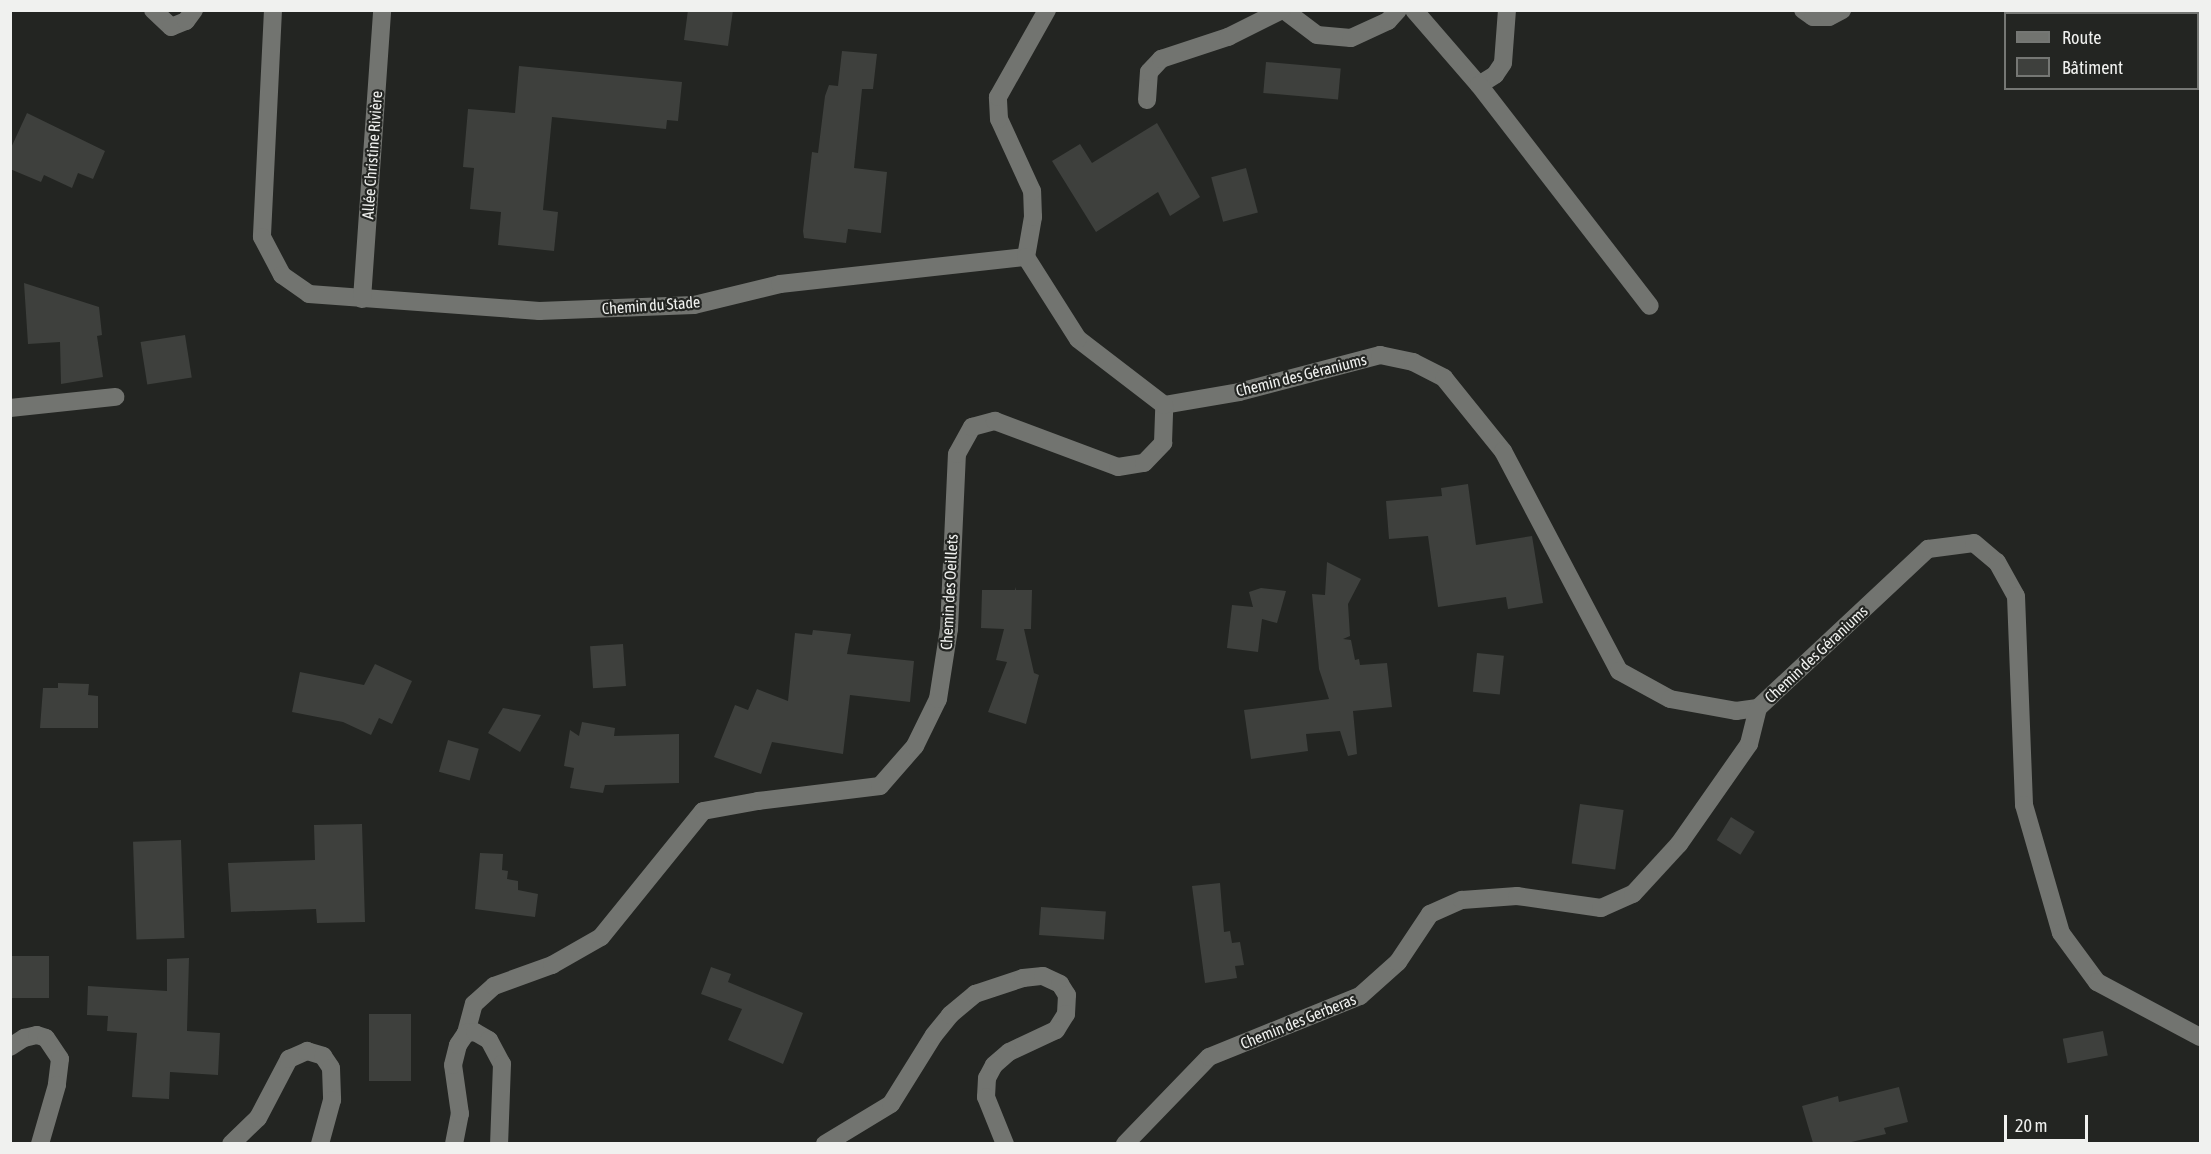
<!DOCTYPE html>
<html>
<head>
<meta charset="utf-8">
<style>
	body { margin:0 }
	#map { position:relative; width:2211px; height:1154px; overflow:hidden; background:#232522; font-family:"Asap Condensed",sans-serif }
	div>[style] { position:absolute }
	.building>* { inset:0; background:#3e403d; transform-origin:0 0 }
	.minor>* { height:18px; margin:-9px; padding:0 9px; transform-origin:9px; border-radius:9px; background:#727470 }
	span { translate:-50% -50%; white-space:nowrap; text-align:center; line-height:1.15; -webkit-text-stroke:4.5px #232522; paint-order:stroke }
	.street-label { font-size:16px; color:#f0f1ef }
	.frame { position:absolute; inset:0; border:12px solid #f0f1ef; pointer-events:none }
	.legend { position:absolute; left:2004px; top:12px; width:195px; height:78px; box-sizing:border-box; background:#232522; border:2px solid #757774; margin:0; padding:8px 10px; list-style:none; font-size:18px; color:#f0f1ef }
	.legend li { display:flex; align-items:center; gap:12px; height:30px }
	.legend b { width:30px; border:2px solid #757774 }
	.scale { position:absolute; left:2004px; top:1115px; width:84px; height:27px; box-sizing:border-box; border:3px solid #f0f1ef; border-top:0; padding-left:8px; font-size:18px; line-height:21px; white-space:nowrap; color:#f0f1ef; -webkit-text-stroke:4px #232522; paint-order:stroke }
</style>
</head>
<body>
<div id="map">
	<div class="building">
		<div style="clip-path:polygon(688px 10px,733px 10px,728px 46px,684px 40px)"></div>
		<div style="clip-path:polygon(842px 51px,877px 54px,873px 89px,862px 89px,854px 168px,887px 172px,881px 233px,848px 229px,846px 243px,804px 238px,803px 231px,812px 152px,818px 153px,825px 96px,829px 85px,838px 86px)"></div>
		<div style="left:1266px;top:62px;width:75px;height:31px;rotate:5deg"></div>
		<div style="clip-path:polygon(519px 66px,682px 82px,678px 121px,667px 120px,666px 129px,552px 117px,543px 210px,558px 212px,554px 251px,498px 245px,501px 212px,470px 209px,474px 168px,463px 167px,468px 109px,515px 113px)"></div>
		<div style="clip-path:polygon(27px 113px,105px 151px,93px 179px,78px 173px,72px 188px,44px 175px,41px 182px,10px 169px,10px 150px)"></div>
		<div style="clip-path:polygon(1157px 123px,1200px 197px,1170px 216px,1158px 192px,1096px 232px,1052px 161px,1080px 144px,1092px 163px)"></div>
		<div style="left:1246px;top:168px;width:46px;height:36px;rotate:75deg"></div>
		<div style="clip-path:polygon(24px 283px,99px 307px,102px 335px,97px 336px,103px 377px,61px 384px,60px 342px,28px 344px)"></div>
		<div style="left:185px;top:335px;width:43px;height:45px;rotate:81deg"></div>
		<div style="clip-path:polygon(1468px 484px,1476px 545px,1532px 536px,1543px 603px,1508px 609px,1506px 597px,1438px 607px,1428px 536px,1389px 539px,1386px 501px,1442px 496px,1441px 488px)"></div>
		<div style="clip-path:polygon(1327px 562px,1361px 579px,1348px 604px,1350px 636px,1343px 639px,1351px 640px,1355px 660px,1359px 659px,1360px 665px,1387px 663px,1392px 707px,1353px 711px,1357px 754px,1348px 756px,1340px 731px,1306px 734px,1308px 751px,1251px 759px,1244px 710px,1329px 699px,1319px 669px,1312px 594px,1325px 595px)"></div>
		<div style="clip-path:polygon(1016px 587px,1016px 590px,1032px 590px,1031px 629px,1024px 629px,1034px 673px,1039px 675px,1026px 724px,988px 712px,1007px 662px,996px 660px,1004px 629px,981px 628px,982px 590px,1015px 590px)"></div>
		<div style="clip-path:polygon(1261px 588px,1286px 591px,1277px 623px,1262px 619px,1258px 652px,1227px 648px,1232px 605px,1253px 607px,1249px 592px)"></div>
		<div style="clip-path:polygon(813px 630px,851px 634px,847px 654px,914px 661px,910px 702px,850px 695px,843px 754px,772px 742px,761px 774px,714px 757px,735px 705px,748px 710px,757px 689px,788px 701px,795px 633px,812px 635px)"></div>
		<div style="left:623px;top:644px;width:42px;height:33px;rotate:86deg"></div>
		<div style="left:1477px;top:653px;width:27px;height:39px;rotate:6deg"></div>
		<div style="clip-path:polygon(375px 664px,412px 681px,392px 724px,379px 718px,371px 735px,343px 722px,292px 712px,300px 672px,364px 685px)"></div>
		<div style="clip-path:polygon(58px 683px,89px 684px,88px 695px,98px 696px,98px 728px,40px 728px,43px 688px,58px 688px)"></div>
		<div style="clip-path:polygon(503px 708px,541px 715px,520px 752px,488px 733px)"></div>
		<div style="clip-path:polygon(582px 722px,615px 728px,614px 736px,679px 734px,679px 783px,605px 785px,603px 793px,570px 788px,574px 768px,564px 766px,570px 730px,579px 736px)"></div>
		<div style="left:448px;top:740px;width:32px;height:33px;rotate:16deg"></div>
		<div style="left:1580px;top:804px;width:44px;height:60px;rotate:8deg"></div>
		<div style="left:1731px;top:817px;width:28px;height:27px;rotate:32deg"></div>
		<div style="clip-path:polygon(362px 824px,365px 922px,317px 923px,316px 909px,231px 912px,228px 863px,315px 860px,314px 825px)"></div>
		<div style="left:181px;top:840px;width:98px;height:48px;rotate:88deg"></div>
		<div style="clip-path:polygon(480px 853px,503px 854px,502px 870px,508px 871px,507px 879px,518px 881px,518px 890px,538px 894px,535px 917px,475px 909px)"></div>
		<div style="clip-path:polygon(1220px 883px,1224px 932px,1230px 931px,1232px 943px,1240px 942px,1244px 965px,1235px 966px,1237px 978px,1205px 983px,1192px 886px)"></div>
		<div style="left:1041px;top:907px;width:65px;height:28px;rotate:4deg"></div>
		<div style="left:10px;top:956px;width:39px;height:42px"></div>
		<div style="clip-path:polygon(189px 958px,187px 1031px,220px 1033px,218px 1075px,170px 1072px,169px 1099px,132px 1097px,137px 1033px,107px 1031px,108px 1016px,87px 1015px,88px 986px,167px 991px,167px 959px)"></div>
		<div style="clip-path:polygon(711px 967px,731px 974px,728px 982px,803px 1013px,783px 1064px,728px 1040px,742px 1009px,701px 994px)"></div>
		<div style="left:369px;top:1014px;width:42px;height:67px"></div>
		<div style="left:2103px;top:1031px;width:25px;height:41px;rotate:79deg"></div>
		<div style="clip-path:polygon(1899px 1087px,1908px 1122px,1884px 1128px,1886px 1134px,1847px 1143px,1813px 1143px,1802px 1106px,1838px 1096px,1839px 1102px)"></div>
	</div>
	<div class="minor">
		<div style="left:153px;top:10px;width:25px;rotate:43deg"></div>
		<div style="left:171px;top:27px;width:16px;rotate:-22deg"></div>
		<div style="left:186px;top:21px;width:14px;rotate:-54deg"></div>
		<div style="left:273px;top:10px;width:227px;rotate:92.8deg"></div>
		<div style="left:262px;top:237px;width:43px;rotate:62.2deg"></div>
		<div style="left:282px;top:275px;width:33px;rotate:35deg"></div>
		<div style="left:309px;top:294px;width:231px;rotate:4.2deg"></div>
		<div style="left:539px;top:311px;width:155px;rotate:-2.2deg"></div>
		<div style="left:694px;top:305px;width:89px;rotate:-13.7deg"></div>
		<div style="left:780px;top:284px;width:247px;rotate:-6.3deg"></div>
		<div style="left:1284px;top:10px;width:41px;rotate:37.1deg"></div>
		<div style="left:1317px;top:35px;width:34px;rotate:5deg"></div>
		<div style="left:1351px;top:38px;width:41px;rotate:-24.7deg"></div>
		<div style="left:1388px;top:21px;width:15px;rotate:-48deg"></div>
		<div style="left:1414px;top:10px;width:99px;rotate:49.1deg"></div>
		<div style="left:1479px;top:85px;width:19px;rotate:-32deg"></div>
		<div style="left:1495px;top:75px;width:14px;rotate:-56deg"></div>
		<div style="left:1503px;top:63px;width:53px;rotate:-85.7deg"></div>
		<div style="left:1803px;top:10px;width:12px;rotate:35deg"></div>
		<div style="left:1813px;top:17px;width:16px"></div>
		<div style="left:1829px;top:17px;width:15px;rotate:-28deg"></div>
		<div style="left:1479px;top:85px;width:279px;rotate:52.3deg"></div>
		<div style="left:1147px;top:100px;width:28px;rotate:-86deg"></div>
		<div style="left:1149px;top:72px;width:18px;rotate:-47deg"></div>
		<div style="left:1161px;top:59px;width:71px;rotate:-18.2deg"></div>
		<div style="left:1228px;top:37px;width:60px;rotate:-26.6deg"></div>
		<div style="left:1026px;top:257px;width:41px;rotate:-80.1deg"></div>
		<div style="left:1033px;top:217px;width:26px;rotate:-92deg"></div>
		<div style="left:1032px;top:191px;width:79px;rotate:-114.6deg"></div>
		<div style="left:999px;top:119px;width:22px;rotate:-93deg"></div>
		<div style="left:998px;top:97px;width:100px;rotate:-60.6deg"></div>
		<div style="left:362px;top:299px;width:290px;rotate:-86deg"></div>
		<div style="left:1164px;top:405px;width:76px;rotate:-9.8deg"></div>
		<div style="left:1239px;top:392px;width:146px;rotate:-14.7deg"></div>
		<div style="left:1380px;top:355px;width:34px;rotate:12deg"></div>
		<div style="left:1413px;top:362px;width:35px;rotate:27deg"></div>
		<div style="left:1444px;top:378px;width:94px;rotate:51.1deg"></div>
		<div style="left:1503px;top:451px;width:249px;rotate:62.2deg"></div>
		<div style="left:1619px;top:671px;width:58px;rotate:28.8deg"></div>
		<div style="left:1670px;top:699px;width:67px;rotate:10.3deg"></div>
		<div style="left:1736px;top:711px;width:22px;rotate:-8deg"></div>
		<div style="left:1758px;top:708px;width:233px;rotate:-43.1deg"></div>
		<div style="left:1928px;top:549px;width:46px;rotate:-7.4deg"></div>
		<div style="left:1974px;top:543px;width:30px;rotate:40deg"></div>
		<div style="left:1997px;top:562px;width:39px;rotate:61deg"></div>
		<div style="left:2016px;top:596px;width:209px;rotate:87.8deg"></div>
		<div style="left:2024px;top:805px;width:133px;rotate:73.9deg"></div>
		<div style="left:2061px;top:933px;width:61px;rotate:53.7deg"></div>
		<div style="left:2097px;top:982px;width:117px;rotate:28.1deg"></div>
		<div style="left:10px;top:408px;width:106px;rotate:-6deg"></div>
		<div style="left:466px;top:1033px;width:30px;rotate:-75deg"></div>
		<div style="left:474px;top:1004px;width:27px;rotate:-42deg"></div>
		<div style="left:494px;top:986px;width:62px;rotate:-19.9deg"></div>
		<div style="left:552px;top:965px;width:56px;rotate:-29.7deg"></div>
		<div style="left:601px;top:937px;width:162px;rotate:-51deg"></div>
		<div style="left:703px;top:811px;width:56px;rotate:-10.3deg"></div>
		<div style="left:758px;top:801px;width:123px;rotate:-7deg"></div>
		<div style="left:880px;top:786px;width:53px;rotate:-48.8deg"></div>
		<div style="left:915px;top:746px;width:52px;rotate:-63.9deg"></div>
		<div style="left:938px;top:699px;width:71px;rotate:-81.1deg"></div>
		<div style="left:949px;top:629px;width:175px;rotate:-87.4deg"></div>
		<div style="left:957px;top:454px;width:31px;rotate:-61deg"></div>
		<div style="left:972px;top:427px;width:24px;rotate:-15deg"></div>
		<div style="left:995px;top:421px;width:131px;rotate:20.5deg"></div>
		<div style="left:1118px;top:467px;width:26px;rotate:-9deg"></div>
		<div style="left:1144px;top:463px;width:28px;rotate:-46deg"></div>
		<div style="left:1163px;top:443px;width:38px;rotate:-88deg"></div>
		<div style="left:1164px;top:405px;width:108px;rotate:-142.5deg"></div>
		<div style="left:1078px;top:339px;width:97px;rotate:-122.4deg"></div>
		<div style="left:10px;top:1047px;width:17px;rotate:-33deg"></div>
		<div style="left:24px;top:1038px;width:13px;rotate:-13deg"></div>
		<div style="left:37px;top:1035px;width:9px;rotate:18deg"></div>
		<div style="left:46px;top:1038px;width:25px;rotate:56deg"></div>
		<div style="left:60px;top:1059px;width:26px;rotate:97deg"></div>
		<div style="left:57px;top:1085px;width:61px;rotate:106.1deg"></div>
		<div style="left:231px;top:1144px;width:37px;rotate:-44deg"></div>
		<div style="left:258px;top:1118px;width:67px;rotate:-62.3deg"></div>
		<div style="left:289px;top:1059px;width:20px;rotate:-24deg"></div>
		<div style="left:307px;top:1051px;width:17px;rotate:17deg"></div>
		<div style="left:323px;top:1056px;width:14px;rotate:56deg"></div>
		<div style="left:331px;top:1068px;width:32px;rotate:88deg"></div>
		<div style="left:332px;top:1100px;width:46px;rotate:105.3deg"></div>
		<div style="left:454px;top:1144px;width:31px;rotate:-79deg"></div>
		<div style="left:460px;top:1114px;width:49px;rotate:-98.1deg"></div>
		<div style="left:453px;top:1065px;width:21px;rotate:-76deg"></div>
		<div style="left:458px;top:1045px;width:14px;rotate:-56deg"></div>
		<div style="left:466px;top:1033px;width:9px;rotate:-6deg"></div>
		<div style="left:475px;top:1032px;width:16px;rotate:30deg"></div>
		<div style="left:489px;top:1040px;width:27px;rotate:62deg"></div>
		<div style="left:502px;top:1064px;width:80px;rotate:92.1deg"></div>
		<div style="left:825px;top:1144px;width:77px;rotate:-31.2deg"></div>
		<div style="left:891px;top:1104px;width:81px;rotate:-58.1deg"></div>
		<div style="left:934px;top:1035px;width:26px;rotate:-51deg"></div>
		<div style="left:950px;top:1015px;width:33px;rotate:-40deg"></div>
		<div style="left:975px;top:994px;width:51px;rotate:-18.4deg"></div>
		<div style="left:1023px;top:978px;width:20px;rotate:-6deg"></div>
		<div style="left:1043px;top:976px;width:19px;rotate:25deg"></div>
		<div style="left:1060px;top:984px;width:13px;rotate:58deg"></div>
		<div style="left:1067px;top:995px;width:19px;rotate:93deg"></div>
		<div style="left:1066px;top:1014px;width:19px;rotate:122deg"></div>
		<div style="left:1056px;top:1030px;width:52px;rotate:154.9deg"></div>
		<div style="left:1009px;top:1052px;width:20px;rotate:139deg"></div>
		<div style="left:994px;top:1065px;width:15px;rotate:118deg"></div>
		<div style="left:987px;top:1078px;width:19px;rotate:93deg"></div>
		<div style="left:986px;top:1097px;width:51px;rotate:68deg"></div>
		<div style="left:1125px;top:1144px;width:121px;rotate:-46deg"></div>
		<div style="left:1209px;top:1057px;width:163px;rotate:-22deg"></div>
		<div style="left:1360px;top:996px;width:51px;rotate:-41.8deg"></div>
		<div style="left:1398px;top:962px;width:58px;rotate:-56.3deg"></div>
		<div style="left:1430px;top:914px;width:35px;rotate:-24deg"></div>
		<div style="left:1462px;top:900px;width:55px;rotate:-4.2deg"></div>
		<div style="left:1517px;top:896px;width:85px;rotate:8.1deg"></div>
		<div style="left:1601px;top:908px;width:35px;rotate:-24deg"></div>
		<div style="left:1633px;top:894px;width:68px;rotate:-47.4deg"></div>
		<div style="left:1679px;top:844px;width:122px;rotate:-55deg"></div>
		<div style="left:1749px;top:744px;width:37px;rotate:-76deg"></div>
	</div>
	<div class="street-label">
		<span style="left:372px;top:155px;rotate:-86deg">Allée Christine Rivière</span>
		<span style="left:651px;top:305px;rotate:-4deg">Chemin du Stade</span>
		<span style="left:1301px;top:375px;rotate:-14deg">Chemin des Géraniums</span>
		<span style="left:949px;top:592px;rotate:-87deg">Chemin des Oeillets</span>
		<span style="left:1816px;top:654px;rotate:-43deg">Chemin des Géraniums</span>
		<span style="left:1298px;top:1021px;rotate:-22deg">Chemin des Gerberas</span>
	</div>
	<div class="frame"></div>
	<ul class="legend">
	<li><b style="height:8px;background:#727470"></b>Route</li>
	<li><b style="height:16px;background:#3e403d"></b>Bâtiment</li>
	</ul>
	<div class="scale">20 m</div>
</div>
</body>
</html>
